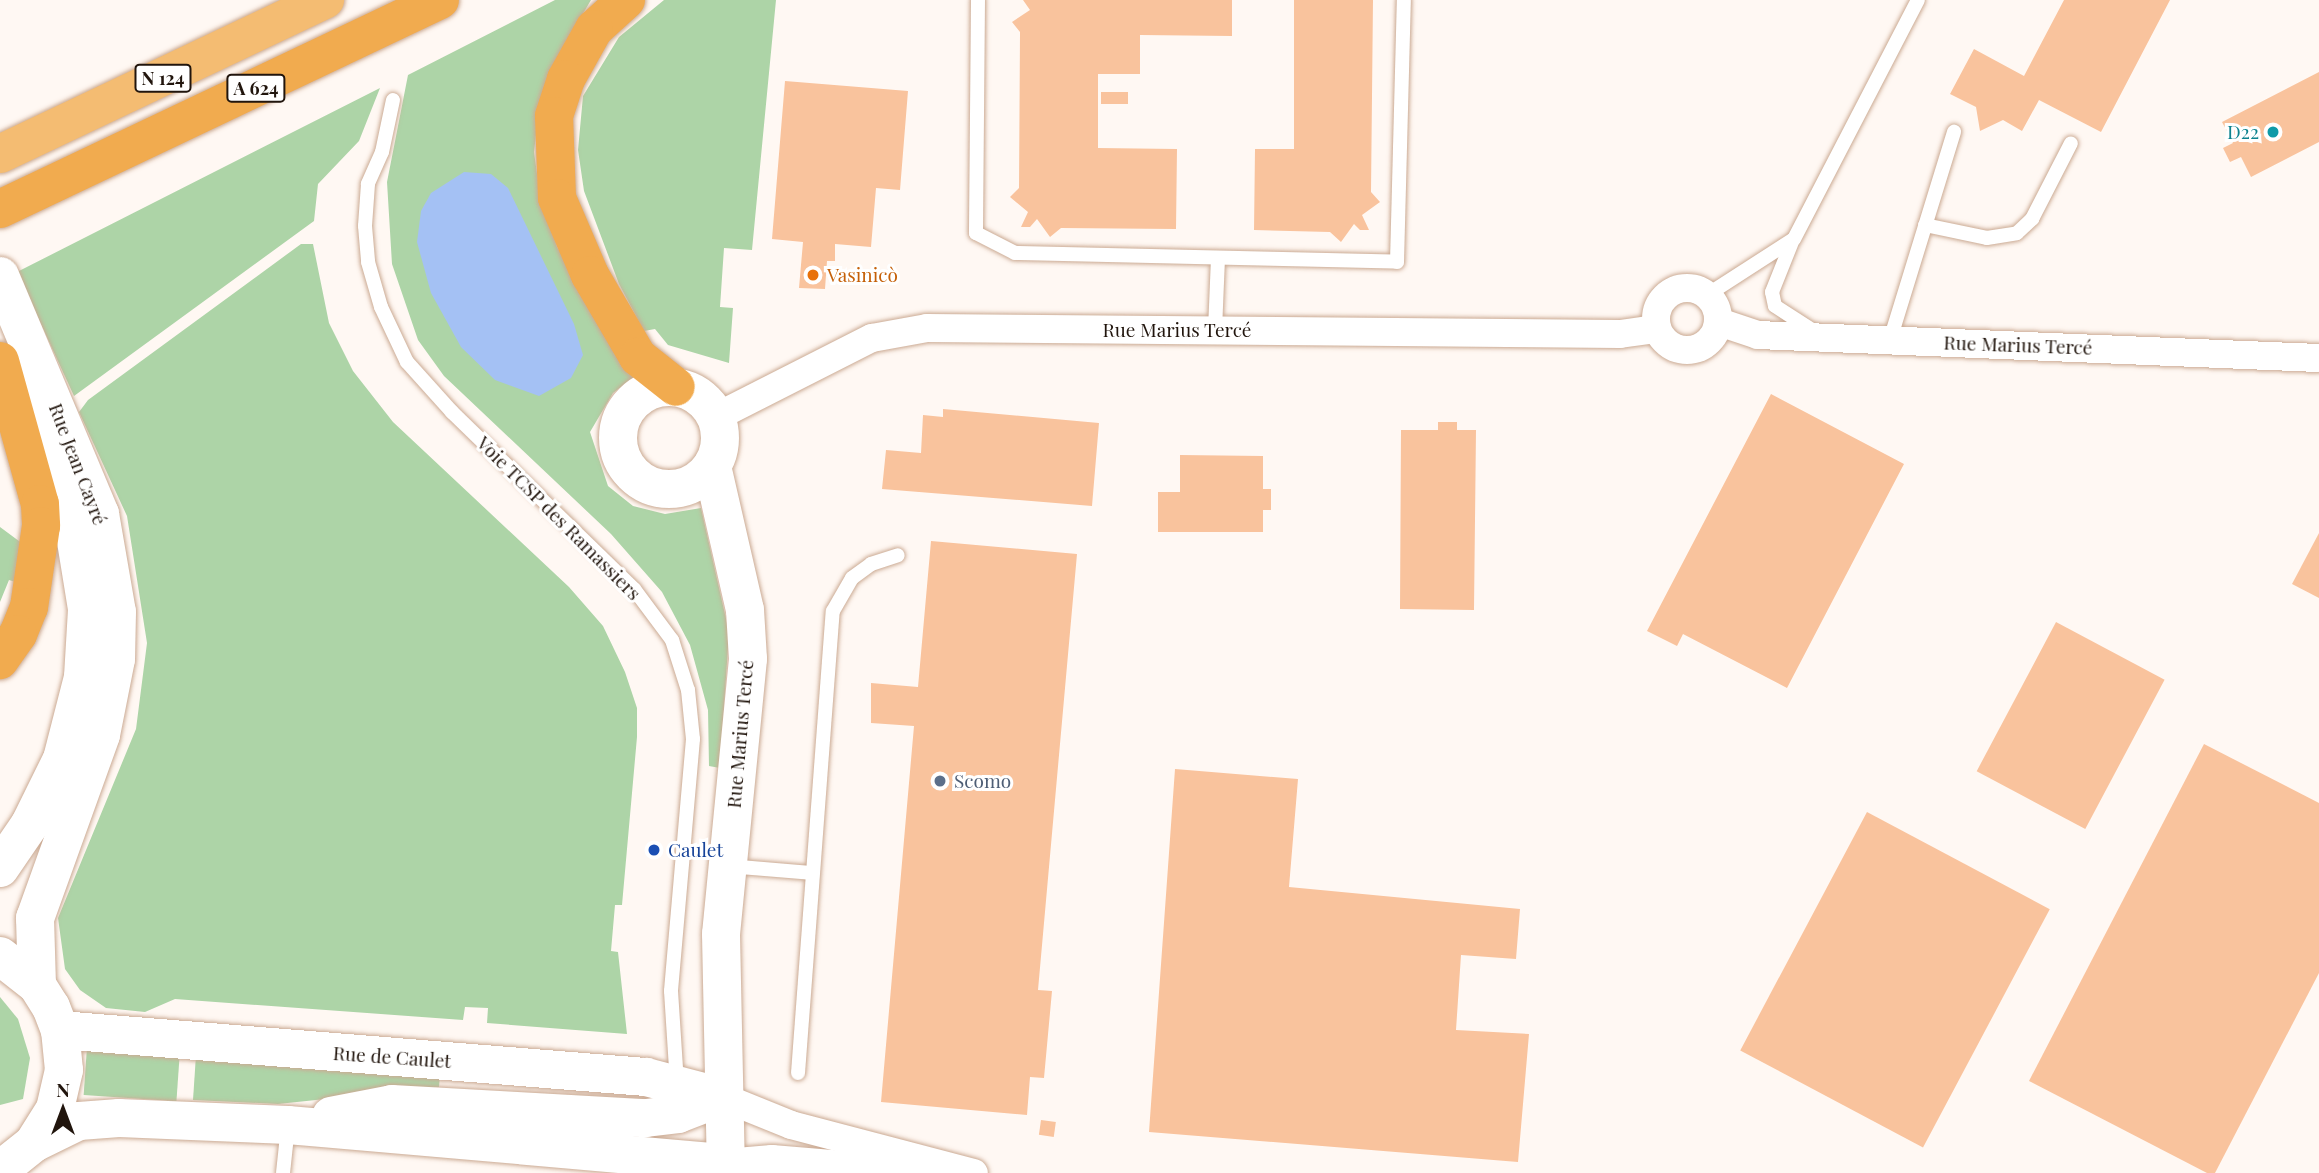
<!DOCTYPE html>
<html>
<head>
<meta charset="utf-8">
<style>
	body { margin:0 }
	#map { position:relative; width:2319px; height:1173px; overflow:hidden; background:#fff8f3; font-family:"Playfair Display",serif }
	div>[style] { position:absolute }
	.green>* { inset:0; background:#add4a7; transform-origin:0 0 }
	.water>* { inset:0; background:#a4c1f4 }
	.building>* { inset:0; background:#f9c39d; transform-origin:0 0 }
	.roads { filter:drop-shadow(0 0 2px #cbaa93) drop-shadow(0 0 2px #cbaa93) }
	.service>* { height:14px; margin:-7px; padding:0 7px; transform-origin:7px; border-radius:7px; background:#fff }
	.minor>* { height:28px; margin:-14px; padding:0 14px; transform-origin:14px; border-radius:14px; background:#fff }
	.minor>.ring { margin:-14px; padding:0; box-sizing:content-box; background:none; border:28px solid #fff; border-radius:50% }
	.secondary>* { height:38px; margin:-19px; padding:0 19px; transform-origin:19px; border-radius:19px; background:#fff }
	.secondary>.ring { margin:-19px; padding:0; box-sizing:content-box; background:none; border:38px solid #fff; border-radius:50% }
	.trunk>* { height:38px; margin:-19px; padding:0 19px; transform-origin:19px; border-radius:19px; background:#f4bc72 }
	.motorway>* { height:38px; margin:-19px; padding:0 19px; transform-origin:19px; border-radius:19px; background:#f1ab4f }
	.dots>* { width:19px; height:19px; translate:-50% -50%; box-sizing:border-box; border:4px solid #fff; border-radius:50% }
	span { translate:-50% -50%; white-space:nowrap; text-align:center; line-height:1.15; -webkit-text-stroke:6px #fff; paint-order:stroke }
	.shield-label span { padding:2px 5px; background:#fff; border:2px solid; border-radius:5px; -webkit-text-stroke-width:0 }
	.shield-label { font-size:18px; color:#21150d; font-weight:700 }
	.culture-label { font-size:19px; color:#0d838f }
	.right { translate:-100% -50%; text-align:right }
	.food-label { font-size:19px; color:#c56008 }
	.left { translate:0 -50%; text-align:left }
	.street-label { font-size:19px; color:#21150d }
	.service-label { font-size:19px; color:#4e5e75 }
	.transit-label { font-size:19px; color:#164399 }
	.north { position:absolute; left:28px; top:1075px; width:70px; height:70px; -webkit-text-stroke:5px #fff; paint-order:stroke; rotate:0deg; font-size:19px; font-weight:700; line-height:28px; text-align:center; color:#21150d }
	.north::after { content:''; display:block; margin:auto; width:24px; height:32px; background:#21150d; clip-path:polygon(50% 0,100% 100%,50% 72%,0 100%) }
</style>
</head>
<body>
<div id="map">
	<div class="green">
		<div style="clip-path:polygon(555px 0,591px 0,551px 68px,539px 108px,534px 152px,540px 196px,557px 247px,634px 377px,613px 393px,590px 432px,608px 486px,633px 506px,665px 514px,701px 508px,729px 632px,720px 768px,709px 766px,708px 710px,690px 645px,662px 592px,611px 534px,444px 376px,418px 340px,392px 264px,387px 182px,408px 75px)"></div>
		<div style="clip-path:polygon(664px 0,776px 0,752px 250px,724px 248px,720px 307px,733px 308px,729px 363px,668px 345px,655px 329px,644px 331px,619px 284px,584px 191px,578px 150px,583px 96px,619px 37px)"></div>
		<div style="clip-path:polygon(380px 88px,359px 141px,318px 184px,314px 221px,74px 396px,17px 272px)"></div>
		<div style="clip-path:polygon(301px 244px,313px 244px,329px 323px,353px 371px,393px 422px,569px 587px,603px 626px,625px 672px,637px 708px,637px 737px,622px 905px,615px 905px,611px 951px,618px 952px,627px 1034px,487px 1023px,488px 1008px,465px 1007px,463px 1020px,175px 999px,145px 1012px,106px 1008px,80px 990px,65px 969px,58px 918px,136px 729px,147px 643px,127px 516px,79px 412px,88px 400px)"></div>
		<div style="clip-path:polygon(0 527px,27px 547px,22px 584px,9px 580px,0 602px)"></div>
		<div style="clip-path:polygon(0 997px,18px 1019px,30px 1058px,23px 1099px,0 1105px)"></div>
		<div style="left:87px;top:1047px;width:93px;height:48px;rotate:4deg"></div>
		<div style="clip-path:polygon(196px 1055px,440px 1075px,439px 1087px,278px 1104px,193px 1100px)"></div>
	</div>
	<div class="water">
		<div style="clip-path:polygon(464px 172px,491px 174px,508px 188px,574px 324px,583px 355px,571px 378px,539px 396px,495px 380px,461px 347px,431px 293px,417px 242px,421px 211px,431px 193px)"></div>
	</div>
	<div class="building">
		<div style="clip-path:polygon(1023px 0,1232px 0,1232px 36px,1140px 35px,1140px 74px,1098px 74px,1098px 148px,1177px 149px,1176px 229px,1061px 228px,1050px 237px,1037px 219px,1030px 227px,1021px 227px,1028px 212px,1010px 197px,1019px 188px,1020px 32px,1012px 22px,1030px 10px)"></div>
		<div style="clip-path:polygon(1294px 0,1373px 0,1371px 192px,1380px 202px,1362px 215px,1369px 230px,1360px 230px,1354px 224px,1341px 242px,1330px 232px,1254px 230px,1255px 149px,1294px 149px)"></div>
		<div style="clip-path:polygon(2064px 0,2170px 0,2101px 132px,2039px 100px,2022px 131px,2003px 120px,1980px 131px,1976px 107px,1950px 94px,1974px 49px,2024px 76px)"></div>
		<div style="clip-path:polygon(2319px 72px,2319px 142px,2251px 177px,2241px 157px,2230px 162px,2223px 148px,2233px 143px,2222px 122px)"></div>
		<div style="clip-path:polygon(785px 81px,908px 91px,900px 190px,876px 188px,871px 247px,835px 244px,835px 261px,827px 261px,825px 289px,799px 288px,803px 242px,772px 239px)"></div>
		<div style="left:1101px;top:92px;width:27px;height:12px"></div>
		<div style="clip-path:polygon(1771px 394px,1904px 464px,1787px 688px,1683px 634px,1677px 646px,1647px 631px)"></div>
		<div style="clip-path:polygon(943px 409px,1099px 423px,1092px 506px,882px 489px,886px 450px,921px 453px,923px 415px,943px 417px)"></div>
		<div style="clip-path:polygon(1438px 422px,1457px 422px,1457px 430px,1476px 430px,1474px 610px,1400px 609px,1401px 430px,1438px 430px)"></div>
		<div style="clip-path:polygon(1180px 455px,1263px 456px,1263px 489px,1271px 489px,1271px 510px,1263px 510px,1263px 532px,1158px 532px,1158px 492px,1180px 492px)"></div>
		<div style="clip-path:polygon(2319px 533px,2319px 598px,2292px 584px)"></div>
		<div style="clip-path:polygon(931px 541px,1077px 554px,1038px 990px,1052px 991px,1044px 1078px,1030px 1077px,1027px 1115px,881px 1102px,914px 726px,871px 723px,871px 683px,918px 687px)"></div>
		<div style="left:2056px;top:622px;width:123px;height:169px;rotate:28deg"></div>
		<div style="clip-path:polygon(2204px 744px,2319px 803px,2319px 973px,2215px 1173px,2207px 1173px,2029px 1081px)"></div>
		<div style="clip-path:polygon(1175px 769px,1298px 779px,1289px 887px,1520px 909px,1516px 959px,1461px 955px,1456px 1030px,1529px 1034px,1518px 1162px,1149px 1132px)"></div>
		<div style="left:1867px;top:812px;width:207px;height:270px;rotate:28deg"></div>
		<div style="left:1041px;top:1120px;width:15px;height:15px;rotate:8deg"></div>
	</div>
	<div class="roads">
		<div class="service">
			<div style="left:978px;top:0;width:233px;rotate:90.5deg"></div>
			<div style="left:976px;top:233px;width:44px;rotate:27.1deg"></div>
			<div style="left:1015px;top:253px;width:382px;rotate:1.3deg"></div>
			<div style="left:1397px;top:262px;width:262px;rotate:-88.5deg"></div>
			<div style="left:393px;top:100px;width:53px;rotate:101.9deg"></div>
			<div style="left:382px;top:152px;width:35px;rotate:114deg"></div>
			<div style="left:368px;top:184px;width:42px;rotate:94.1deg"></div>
			<div style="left:365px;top:226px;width:36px;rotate:85deg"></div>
			<div style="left:368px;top:262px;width:47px;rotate:73.9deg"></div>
			<div style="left:381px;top:307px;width:61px;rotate:64.7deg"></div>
			<div style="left:407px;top:362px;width:67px;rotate:48deg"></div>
			<div style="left:452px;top:412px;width:254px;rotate:44.2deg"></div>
			<div style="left:634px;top:589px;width:64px;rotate:53.3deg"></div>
			<div style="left:672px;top:640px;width:52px;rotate:72.3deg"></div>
			<div style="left:688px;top:690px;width:49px;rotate:84.2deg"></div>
			<div style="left:693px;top:739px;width:253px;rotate:95deg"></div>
			<div style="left:671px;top:991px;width:93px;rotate:86.3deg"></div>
			<div style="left:1925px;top:225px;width:63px;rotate:11.8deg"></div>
			<div style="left:1987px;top:238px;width:30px;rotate:-9deg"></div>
			<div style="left:2017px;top:233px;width:21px;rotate:-43deg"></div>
			<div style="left:2032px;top:219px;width:85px;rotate:-62.8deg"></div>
			<div style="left:1792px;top:242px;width:54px;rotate:111.8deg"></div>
			<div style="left:1772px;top:292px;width:14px;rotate:78deg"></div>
			<div style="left:1775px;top:306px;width:44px;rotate:33deg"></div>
			<div style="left:1707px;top:295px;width:103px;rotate:-32.8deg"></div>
			<div style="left:1794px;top:239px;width:269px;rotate:-62.6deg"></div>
			<div style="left:1215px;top:330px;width:72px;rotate:-87.6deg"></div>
			<div style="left:1890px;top:340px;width:218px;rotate:-72.9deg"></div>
			<div style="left:729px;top:866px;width:84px;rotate:4.8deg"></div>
			<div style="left:798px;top:1073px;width:463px;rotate:-85.7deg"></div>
			<div style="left:833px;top:611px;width:38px;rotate:-60deg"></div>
			<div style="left:852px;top:578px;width:24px;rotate:-36deg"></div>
			<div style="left:871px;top:564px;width:28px;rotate:-18deg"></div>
			<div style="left:283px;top:1173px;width:47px;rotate:-83.9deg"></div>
		</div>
		<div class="minor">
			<div class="ring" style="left:1656px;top:288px;width:34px;height:34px"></div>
			<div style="left:1719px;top:322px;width:41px;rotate:18.4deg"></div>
			<div style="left:1758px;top:335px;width:561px;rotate:2.35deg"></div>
			<div style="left:716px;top:417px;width:175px;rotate:-26.9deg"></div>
			<div style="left:872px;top:338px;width:56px;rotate:-10.3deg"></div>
			<div style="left:927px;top:328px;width:693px;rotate:0.5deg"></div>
			<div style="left:1620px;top:334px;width:37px;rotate:-8deg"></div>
			<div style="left:722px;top:1097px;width:74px;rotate:22.1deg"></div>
			<div style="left:791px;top:1125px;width:189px;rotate:14.7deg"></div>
			<div style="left:725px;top:1163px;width:47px;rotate:-4.9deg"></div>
			<div style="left:772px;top:1159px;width:143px;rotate:4.8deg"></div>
		</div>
		<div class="secondary">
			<div style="left:0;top:276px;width:258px;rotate:67.2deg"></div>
			<div style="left:100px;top:514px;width:99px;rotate:80.2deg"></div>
			<div style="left:117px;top:612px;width:47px;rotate:91.2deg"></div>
			<div style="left:116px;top:659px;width:77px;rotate:101.2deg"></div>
			<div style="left:101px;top:735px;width:195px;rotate:109.8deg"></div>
			<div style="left:35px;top:918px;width:67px;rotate:88.3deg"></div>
			<div class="ring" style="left:618px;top:387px;width:64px;height:64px"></div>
			<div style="left:712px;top:466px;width:148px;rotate:77.1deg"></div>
			<div style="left:745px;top:610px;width:49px;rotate:86.5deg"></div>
			<div style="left:748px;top:659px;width:276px;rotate:95.6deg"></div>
			<div style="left:721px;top:934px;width:239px;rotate:88.8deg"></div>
			<div style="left:0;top:868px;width:53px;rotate:-55.7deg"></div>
			<div style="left:30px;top:824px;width:72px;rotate:-63.8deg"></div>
			<div style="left:62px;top:759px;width:85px;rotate:-75.6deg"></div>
			<div style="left:83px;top:677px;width:68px;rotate:-86.6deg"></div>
			<div style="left:87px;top:609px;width:87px;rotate:-99.2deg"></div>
			<div style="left:73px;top:523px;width:125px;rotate:-111deg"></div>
			<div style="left:0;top:956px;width:47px;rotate:38.1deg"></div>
			<div style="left:37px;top:985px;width:26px;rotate:58deg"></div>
			<div style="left:51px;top:1007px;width:25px;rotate:69deg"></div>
			<div style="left:60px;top:1030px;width:40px;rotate:84.3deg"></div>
			<div style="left:64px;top:1070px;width:40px;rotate:103deg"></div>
			<div style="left:55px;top:1109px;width:40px;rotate:122deg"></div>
			<div style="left:34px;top:1143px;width:43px;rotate:141.5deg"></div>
			<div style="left:60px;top:1030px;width:588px;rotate:4.59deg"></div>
			<div style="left:646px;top:1077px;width:79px;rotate:14.7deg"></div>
			<div style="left:331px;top:1116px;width:62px;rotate:-11.1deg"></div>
			<div style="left:392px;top:1104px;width:254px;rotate:3.2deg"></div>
			<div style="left:646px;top:1118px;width:32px;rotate:-7deg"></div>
			<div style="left:678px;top:1114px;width:47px;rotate:-21.1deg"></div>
			<div style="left:34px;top:1143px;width:50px;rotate:-26.1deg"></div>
			<div style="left:79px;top:1121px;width:40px;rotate:-4.3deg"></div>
			<div style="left:119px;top:1118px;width:169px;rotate:2.4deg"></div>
			<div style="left:288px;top:1125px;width:439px;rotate:5deg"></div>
		</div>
		<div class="trunk">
			<div style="left:0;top:154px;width:360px;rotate:-25.4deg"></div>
		</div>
		<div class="motorway">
			<div style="left:626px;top:0;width:43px;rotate:137.8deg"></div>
			<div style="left:594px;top:29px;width:57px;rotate:119.2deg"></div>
			<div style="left:566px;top:79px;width:39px;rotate:108deg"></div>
			<div style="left:554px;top:116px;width:82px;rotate:87.9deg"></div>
			<div style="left:557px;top:198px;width:84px;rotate:66.8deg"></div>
			<div style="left:590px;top:275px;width:95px;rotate:59.7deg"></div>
			<div style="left:638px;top:357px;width:48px;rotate:38.3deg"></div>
			<div style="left:0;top:209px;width:487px;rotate:-25.4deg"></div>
			<div style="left:0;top:361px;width:148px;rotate:74.4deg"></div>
			<div style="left:40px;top:504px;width:22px;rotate:87deg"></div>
			<div style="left:41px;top:526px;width:82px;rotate:98.4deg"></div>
			<div style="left:29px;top:607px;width:29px;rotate:112deg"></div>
			<div style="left:18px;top:634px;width:32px;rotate:125deg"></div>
		</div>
	</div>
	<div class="dots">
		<div style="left:2273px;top:132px;background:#0f9aa8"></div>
		<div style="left:813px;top:275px;background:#e8710a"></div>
		<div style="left:940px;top:781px;background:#5c6f8a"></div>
		<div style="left:654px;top:850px;background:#1a4fb4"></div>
	</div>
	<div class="shield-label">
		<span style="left:163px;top:78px">N 124</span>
		<span style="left:256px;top:88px">A 624</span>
	</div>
	<div class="culture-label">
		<span class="right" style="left:2259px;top:132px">D22</span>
	</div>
	<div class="food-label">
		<span class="left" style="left:827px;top:275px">Vasinicò</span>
	</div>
	<div class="street-label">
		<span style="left:1177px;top:330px">Rue Marius Tercé</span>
		<span style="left:2018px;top:345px;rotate:2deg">Rue Marius Tercé</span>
		<span style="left:78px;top:464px;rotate:69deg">Rue Jean Cayré</span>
		<span style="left:559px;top:518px;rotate:45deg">Voie TCSP des Ramassiers</span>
		<span style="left:740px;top:734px;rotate:-85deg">Rue Marius Tercé</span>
		<span style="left:392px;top:1057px;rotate:4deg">Rue de Caulet</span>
	</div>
	<div class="service-label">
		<span class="left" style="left:954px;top:781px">Scomo</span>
	</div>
	<div class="transit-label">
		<span class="left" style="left:668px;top:850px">Caulet</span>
	</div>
	<div class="north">N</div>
</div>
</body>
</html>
